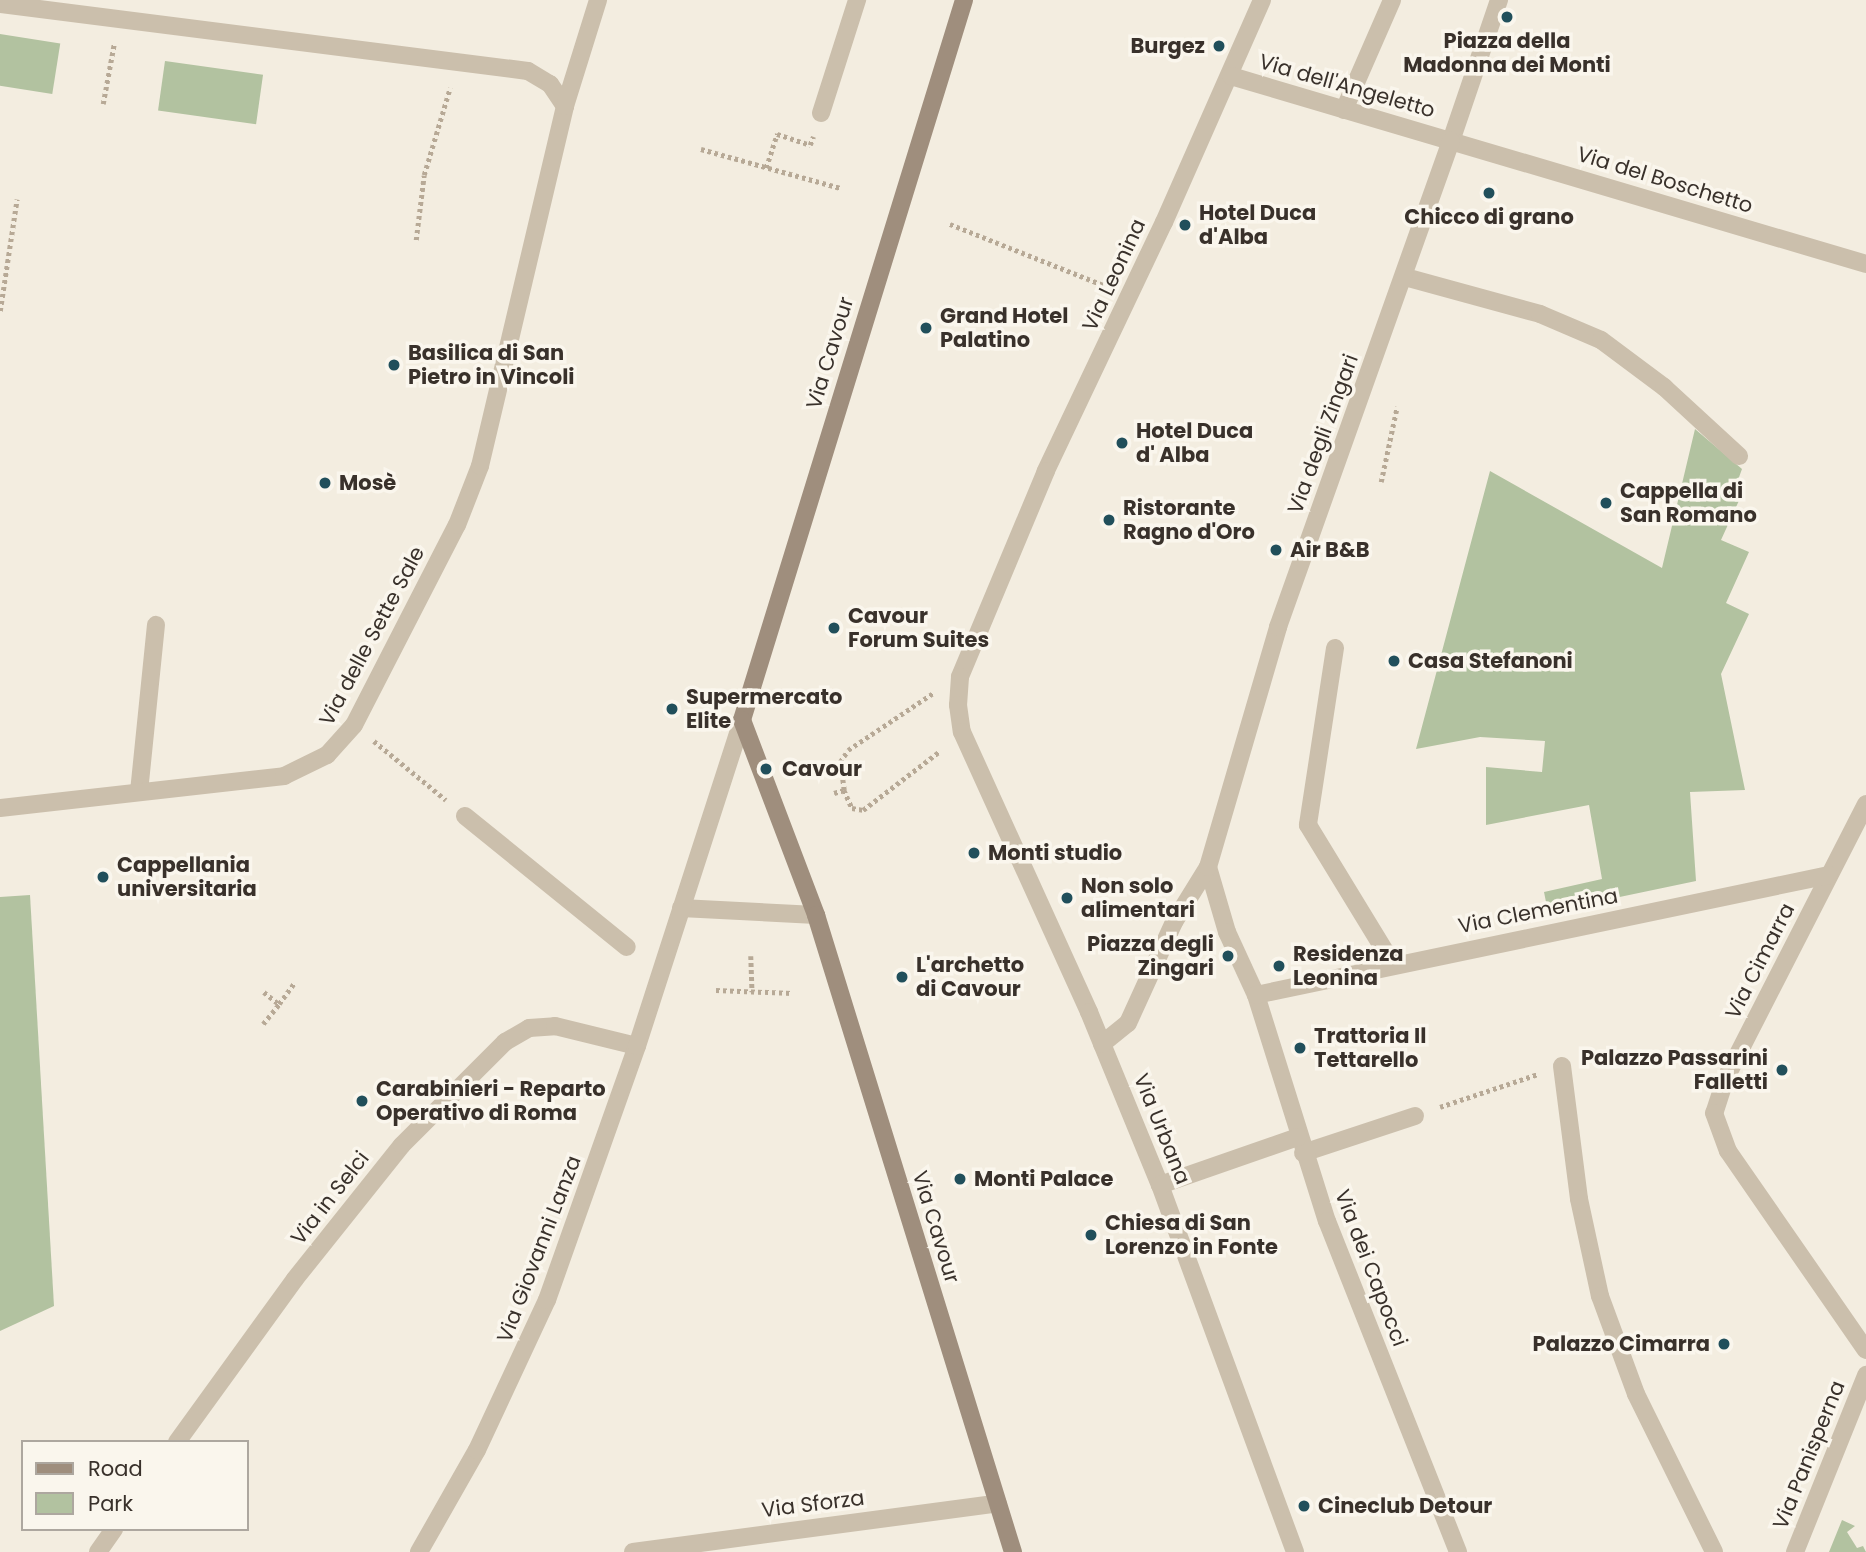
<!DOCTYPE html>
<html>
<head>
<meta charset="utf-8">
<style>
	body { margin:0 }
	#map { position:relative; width:1866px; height:1552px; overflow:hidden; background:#f3ede0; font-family:Poppins,sans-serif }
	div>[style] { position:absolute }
	.green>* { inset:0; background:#b2c2a0; transform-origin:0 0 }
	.path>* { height:4.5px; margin-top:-2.25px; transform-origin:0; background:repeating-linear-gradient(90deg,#b7a996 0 3.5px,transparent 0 7px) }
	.service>* { height:18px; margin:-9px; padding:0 9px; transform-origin:9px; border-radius:9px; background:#cbbfac }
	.pedestrian>* { height:18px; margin:-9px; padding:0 9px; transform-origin:9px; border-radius:9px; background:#cbbfac }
	.minor>* { height:18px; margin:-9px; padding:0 9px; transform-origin:9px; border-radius:9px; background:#cbbfac }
	.tertiary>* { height:18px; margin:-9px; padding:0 9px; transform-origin:9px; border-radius:9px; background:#cbbfac }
	.secondary>* { height:18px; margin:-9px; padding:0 9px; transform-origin:9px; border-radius:9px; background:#9f8e7d }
	.dots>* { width:19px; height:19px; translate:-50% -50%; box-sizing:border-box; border:4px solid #faf6ed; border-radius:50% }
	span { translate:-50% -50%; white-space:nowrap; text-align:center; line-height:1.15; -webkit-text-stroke:7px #faf6ed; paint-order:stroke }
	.poi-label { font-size:21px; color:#39312b; font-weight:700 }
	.right { translate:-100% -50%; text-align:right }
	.left { translate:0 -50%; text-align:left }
	.street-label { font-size:21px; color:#39312b }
	.legend { position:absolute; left:21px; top:1440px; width:228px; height:91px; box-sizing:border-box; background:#faf6ed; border:2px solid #ada79f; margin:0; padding:9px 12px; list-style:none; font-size:21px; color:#39312b }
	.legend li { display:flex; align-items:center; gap:14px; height:35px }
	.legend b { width:35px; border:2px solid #ada79f }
</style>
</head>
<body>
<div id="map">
	<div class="green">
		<div style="left:0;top:34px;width:61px;height:51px;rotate:9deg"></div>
		<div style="left:165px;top:61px;width:99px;height:50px;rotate:8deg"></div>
		<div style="clip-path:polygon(1695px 429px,1742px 469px,1734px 491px,1742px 494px,1721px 540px,1749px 552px,1726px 603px,1749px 614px,1721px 674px,1745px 790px,1690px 792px,1696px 881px,1548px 912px,1544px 892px,1602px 879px,1589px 805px,1486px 825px,1486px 767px,1542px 772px,1545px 741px,1480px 737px,1416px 749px,1490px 471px,1662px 568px)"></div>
		<div style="clip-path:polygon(30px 895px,54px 1306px,0 1331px,0 897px)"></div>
		<div style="clip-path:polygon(1842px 1520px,1855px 1526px,1847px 1532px,1857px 1548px,1863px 1546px,1866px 1552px,1829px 1552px)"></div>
	</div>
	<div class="path">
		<div style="left:103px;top:104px;width:61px;rotate:-79.6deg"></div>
		<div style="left:701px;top:149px;width:145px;rotate:15.6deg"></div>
		<div style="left:766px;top:168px;width:36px;rotate:-72deg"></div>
		<div style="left:777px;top:134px;width:35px;rotate:18deg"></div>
		<div style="left:810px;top:145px;width:9px;rotate:-69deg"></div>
		<div style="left:950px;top:224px;width:168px;rotate:21.7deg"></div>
		<div style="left:416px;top:240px;width:65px;rotate:-83deg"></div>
		<div style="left:424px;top:175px;width:91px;rotate:-73.4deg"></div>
		<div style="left:0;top:311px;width:113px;rotate:-81.4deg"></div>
		<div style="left:1381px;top:482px;width:77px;rotate:-78deg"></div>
		<div style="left:374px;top:741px;width:93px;rotate:39.3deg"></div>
		<div style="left:844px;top:790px;width:20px;rotate:66deg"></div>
		<div style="left:852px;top:808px;width:11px;rotate:10deg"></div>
		<div style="left:863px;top:810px;width:97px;rotate:-37.5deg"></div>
		<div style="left:834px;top:793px;width:10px;rotate:-17deg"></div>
		<div style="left:844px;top:790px;width:28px;rotate:-98deg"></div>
		<div style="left:840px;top:762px;width:14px;rotate:-56deg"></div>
		<div style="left:848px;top:750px;width:102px;rotate:-33.8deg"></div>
		<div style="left:751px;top:956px;width:36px;rotate:88deg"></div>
		<div style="left:716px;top:990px;width:76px;rotate:2.3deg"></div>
		<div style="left:264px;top:992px;width:19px;rotate:39deg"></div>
		<div style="left:279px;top:1004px;width:27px;rotate:-54deg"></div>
		<div style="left:263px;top:1024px;width:26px;rotate:-51deg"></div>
		<div style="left:1440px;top:1107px;width:103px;rotate:-18.6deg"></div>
	</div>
	<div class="service">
		<div style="left:1405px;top:277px;width:140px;rotate:15.3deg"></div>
		<div style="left:1540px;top:314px;width:66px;rotate:23.1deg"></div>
		<div style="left:1601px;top:340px;width:79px;rotate:36.7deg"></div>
		<div style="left:1664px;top:387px;width:102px;rotate:42.6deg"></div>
		<div style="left:1335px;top:648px;width:179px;rotate:98.7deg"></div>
		<div style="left:1308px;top:825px;width:163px;rotate:58.6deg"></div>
		<div style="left:139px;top:792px;width:168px;rotate:-84.2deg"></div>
		<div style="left:1303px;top:1153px;width:118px;rotate:-18.3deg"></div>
	</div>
	<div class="pedestrian">
		<div style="left:1344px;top:110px;width:120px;rotate:-66.4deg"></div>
		<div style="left:1451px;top:141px;width:149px;rotate:-71.2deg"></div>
		<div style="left:465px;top:816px;width:208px;rotate:39deg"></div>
	</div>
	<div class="minor">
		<div style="left:1262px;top:0;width:243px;rotate:113.8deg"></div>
		<div style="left:1164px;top:222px;width:276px;rotate:115.4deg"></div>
		<div style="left:1046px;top:471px;width:223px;rotate:112.7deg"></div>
		<div style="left:960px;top:677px;width:28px;rotate:94deg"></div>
		<div style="left:958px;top:705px;width:27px;rotate:82deg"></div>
		<div style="left:962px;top:732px;width:307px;rotate:65.6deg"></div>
		<div style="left:1089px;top:1012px;width:187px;rotate:67.7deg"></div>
		<div style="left:1160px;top:1185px;width:391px;rotate:69.8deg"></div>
		<div style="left:0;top:4px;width:532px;rotate:7.23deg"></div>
		<div style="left:528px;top:71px;width:26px;rotate:31deg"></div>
		<div style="left:550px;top:84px;width:27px;rotate:56deg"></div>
		<div style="left:1231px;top:76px;width:662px;rotate:16.49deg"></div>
		<div style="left:821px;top:113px;width:119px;rotate:-72.3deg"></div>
		<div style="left:1866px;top:804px;width:307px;rotate:117.1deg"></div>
		<div style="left:1726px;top:1077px;width:38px;rotate:108deg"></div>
		<div style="left:1714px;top:1113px;width:40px;rotate:69.8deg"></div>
		<div style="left:1728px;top:1151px;width:242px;rotate:55.3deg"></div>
		<div style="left:0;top:808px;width:286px;rotate:-6.4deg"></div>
		<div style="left:284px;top:776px;width:48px;rotate:-26deg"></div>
		<div style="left:327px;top:755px;width:40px;rotate:-48deg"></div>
		<div style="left:354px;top:725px;width:225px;rotate:-62.8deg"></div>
		<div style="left:457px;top:525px;width:63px;rotate:-68.7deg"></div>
		<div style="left:480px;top:466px;width:370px;rotate:-76.7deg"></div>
		<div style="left:565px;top:106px;width:111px;rotate:-72.7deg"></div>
		<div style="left:1208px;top:867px;width:68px;rotate:73.7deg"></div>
		<div style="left:1227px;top:932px;width:69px;rotate:65.3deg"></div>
		<div style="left:1256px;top:995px;width:237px;rotate:72.6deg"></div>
		<div style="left:1327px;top:1221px;width:356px;rotate:68.4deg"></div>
		<div style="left:681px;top:908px;width:135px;rotate:3deg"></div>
		<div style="left:1256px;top:995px;width:585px;rotate:-11.83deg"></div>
		<div style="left:1102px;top:1044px;width:33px;rotate:-39deg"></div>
		<div style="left:1128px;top:1023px;width:111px;rotate:-65.5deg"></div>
		<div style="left:1174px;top:922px;width:65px;rotate:-58.3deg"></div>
		<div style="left:1208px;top:867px;width:250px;rotate:-73.7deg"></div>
		<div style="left:1278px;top:627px;width:516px;rotate:-70.41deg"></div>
		<div style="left:1562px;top:1066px;width:134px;rotate:82.7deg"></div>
		<div style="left:1579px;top:1199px;width:99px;rotate:77.8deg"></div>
		<div style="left:1600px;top:1296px;width:104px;rotate:69.8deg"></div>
		<div style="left:1636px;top:1394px;width:176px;rotate:63.7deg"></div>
		<div style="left:1160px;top:1185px;width:146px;rotate:-19.2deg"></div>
		<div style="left:177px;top:1442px;width:201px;rotate:-54.1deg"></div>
		<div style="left:295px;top:1279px;width:171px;rotate:-51.4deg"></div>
		<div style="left:402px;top:1145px;width:146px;rotate:-45deg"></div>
		<div style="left:505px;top:1042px;width:28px;rotate:-30deg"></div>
		<div style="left:529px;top:1028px;width:26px;rotate:-4deg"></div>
		<div style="left:555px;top:1026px;width:84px;rotate:13.7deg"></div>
		<div style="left:98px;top:1552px;width:28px;rotate:-55deg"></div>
		<div style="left:633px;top:1552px;width:368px;rotate:-7.6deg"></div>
	</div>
	<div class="tertiary">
		<div style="left:419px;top:1552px;width:117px;rotate:-60.4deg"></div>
		<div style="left:477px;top:1450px;width:166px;rotate:-65deg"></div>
		<div style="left:547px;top:1300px;width:269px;rotate:-70.5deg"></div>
		<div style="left:637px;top:1046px;width:342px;rotate:-72.1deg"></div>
		<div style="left:1795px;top:1552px;width:191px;rotate:-68.1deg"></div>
	</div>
	<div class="secondary">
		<div style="left:964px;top:0;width:753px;rotate:107.14deg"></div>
		<div style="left:742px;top:720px;width:209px;rotate:69.2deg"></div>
		<div style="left:816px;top:915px;width:667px;rotate:72.82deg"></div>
	</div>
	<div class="dots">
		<div style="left:1507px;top:17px;background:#214f5b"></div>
		<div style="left:1219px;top:46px;background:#214f5b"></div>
		<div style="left:1489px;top:193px;background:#214f5b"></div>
		<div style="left:1185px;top:225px;background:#214f5b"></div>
		<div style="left:926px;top:328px;background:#214f5b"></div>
		<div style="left:394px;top:365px;background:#214f5b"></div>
		<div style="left:1122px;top:443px;background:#214f5b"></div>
		<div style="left:325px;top:483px;background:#214f5b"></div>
		<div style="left:1606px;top:503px;background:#214f5b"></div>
		<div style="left:1109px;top:520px;background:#214f5b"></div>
		<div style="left:1276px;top:550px;background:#214f5b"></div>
		<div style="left:834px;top:628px;background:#214f5b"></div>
		<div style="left:1394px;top:661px;background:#214f5b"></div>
		<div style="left:672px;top:709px;background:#214f5b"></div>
		<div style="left:766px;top:769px;background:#214f5b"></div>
		<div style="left:974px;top:853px;background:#214f5b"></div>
		<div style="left:103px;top:877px;background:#214f5b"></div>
		<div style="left:1067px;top:898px;background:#214f5b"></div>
		<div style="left:1228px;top:956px;background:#214f5b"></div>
		<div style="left:1279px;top:966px;background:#214f5b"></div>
		<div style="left:902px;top:977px;background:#214f5b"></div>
		<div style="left:1300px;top:1048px;background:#214f5b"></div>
		<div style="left:1782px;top:1070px;background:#214f5b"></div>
		<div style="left:362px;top:1101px;background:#214f5b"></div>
		<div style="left:960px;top:1179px;background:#214f5b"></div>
		<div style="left:1091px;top:1235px;background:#214f5b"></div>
		<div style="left:1724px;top:1344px;background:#214f5b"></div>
		<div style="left:1304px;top:1506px;background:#214f5b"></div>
	</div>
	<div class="poi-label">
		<span style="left:1507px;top:53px">Piazza della<br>Madonna dei Monti</span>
		<span class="right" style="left:1205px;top:46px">Burgez</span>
		<span class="left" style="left:1199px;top:225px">Hotel Duca<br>d'Alba</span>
		<span style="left:1489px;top:217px">Chicco di grano</span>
		<span class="left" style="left:940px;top:328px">Grand Hotel<br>Palatino</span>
		<span class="left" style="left:408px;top:365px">Basilica di San<br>Pietro in Vincoli</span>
		<span class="left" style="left:1136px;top:443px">Hotel Duca<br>d' Alba</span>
		<span class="left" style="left:339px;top:483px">Mosè</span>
		<span class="left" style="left:1620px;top:503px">Cappella di<br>San Romano</span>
		<span class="left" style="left:1123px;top:520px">Ristorante<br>Ragno d'Oro</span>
		<span class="left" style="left:1290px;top:550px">Air B&amp;B</span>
		<span class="left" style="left:848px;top:628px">Cavour<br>Forum Suites</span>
		<span class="left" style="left:1408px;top:661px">Casa Stefanoni</span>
		<span class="left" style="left:686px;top:709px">Supermercato<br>Elite</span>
		<span class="left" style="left:782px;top:769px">Cavour</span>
		<span class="left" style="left:988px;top:853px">Monti studio</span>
		<span class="left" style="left:117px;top:877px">Cappellania<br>universitaria</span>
		<span class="left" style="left:1081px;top:898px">Non solo<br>alimentari</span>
		<span class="right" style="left:1214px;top:956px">Piazza degli<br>Zingari</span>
		<span class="left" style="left:1293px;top:966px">Residenza<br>Leonina</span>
		<span class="left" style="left:916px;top:977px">L'archetto<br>di Cavour</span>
		<span class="left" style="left:1314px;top:1048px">Trattoria Il<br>Tettarello</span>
		<span class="right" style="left:1768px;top:1070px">Palazzo Passarini<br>Falletti</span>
		<span class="left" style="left:376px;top:1101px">Carabinieri - Reparto<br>Operativo di Roma</span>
		<span class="left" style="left:974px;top:1179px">Monti Palace</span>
		<span class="left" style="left:1105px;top:1235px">Chiesa di San<br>Lorenzo in Fonte</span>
		<span class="right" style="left:1710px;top:1344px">Palazzo Cimarra</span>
		<span class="left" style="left:1318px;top:1506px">Cineclub Detour</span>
	</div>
	<div class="street-label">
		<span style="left:1347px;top:86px;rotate:16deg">Via dell'Angeletto</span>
		<span style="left:1665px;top:180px;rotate:17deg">Via del Boschetto</span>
		<span style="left:1114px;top:275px;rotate:-65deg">Via Leonina</span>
		<span style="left:830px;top:353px;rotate:-73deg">Via Cavour</span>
		<span style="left:1323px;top:434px;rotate:-70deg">Via degli Zingari</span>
		<span style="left:372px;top:636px;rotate:-62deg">Via delle Sette Sale</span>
		<span style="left:1538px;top:911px;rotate:-11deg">Via Clementina</span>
		<span style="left:1760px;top:961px;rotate:-63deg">Via Cimarra</span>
		<span style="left:1162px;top:1129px;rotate:68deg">Via Urbana</span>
		<span style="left:330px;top:1198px;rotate:-52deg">Via in Selci</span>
		<span style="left:936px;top:1227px;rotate:73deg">Via Cavour</span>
		<span style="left:539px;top:1249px;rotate:-69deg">Via Giovanni Lanza</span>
		<span style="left:1371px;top:1268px;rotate:69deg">Via dei Capocci</span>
		<span style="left:1809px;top:1455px;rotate:-68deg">Via Panisperna</span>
		<span style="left:813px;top:1504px;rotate:-7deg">Via Sforza</span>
	</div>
	<ul class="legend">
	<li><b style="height:9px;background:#9f8e7d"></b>Road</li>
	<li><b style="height:19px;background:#b2c2a0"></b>Park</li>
	</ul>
</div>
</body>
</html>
